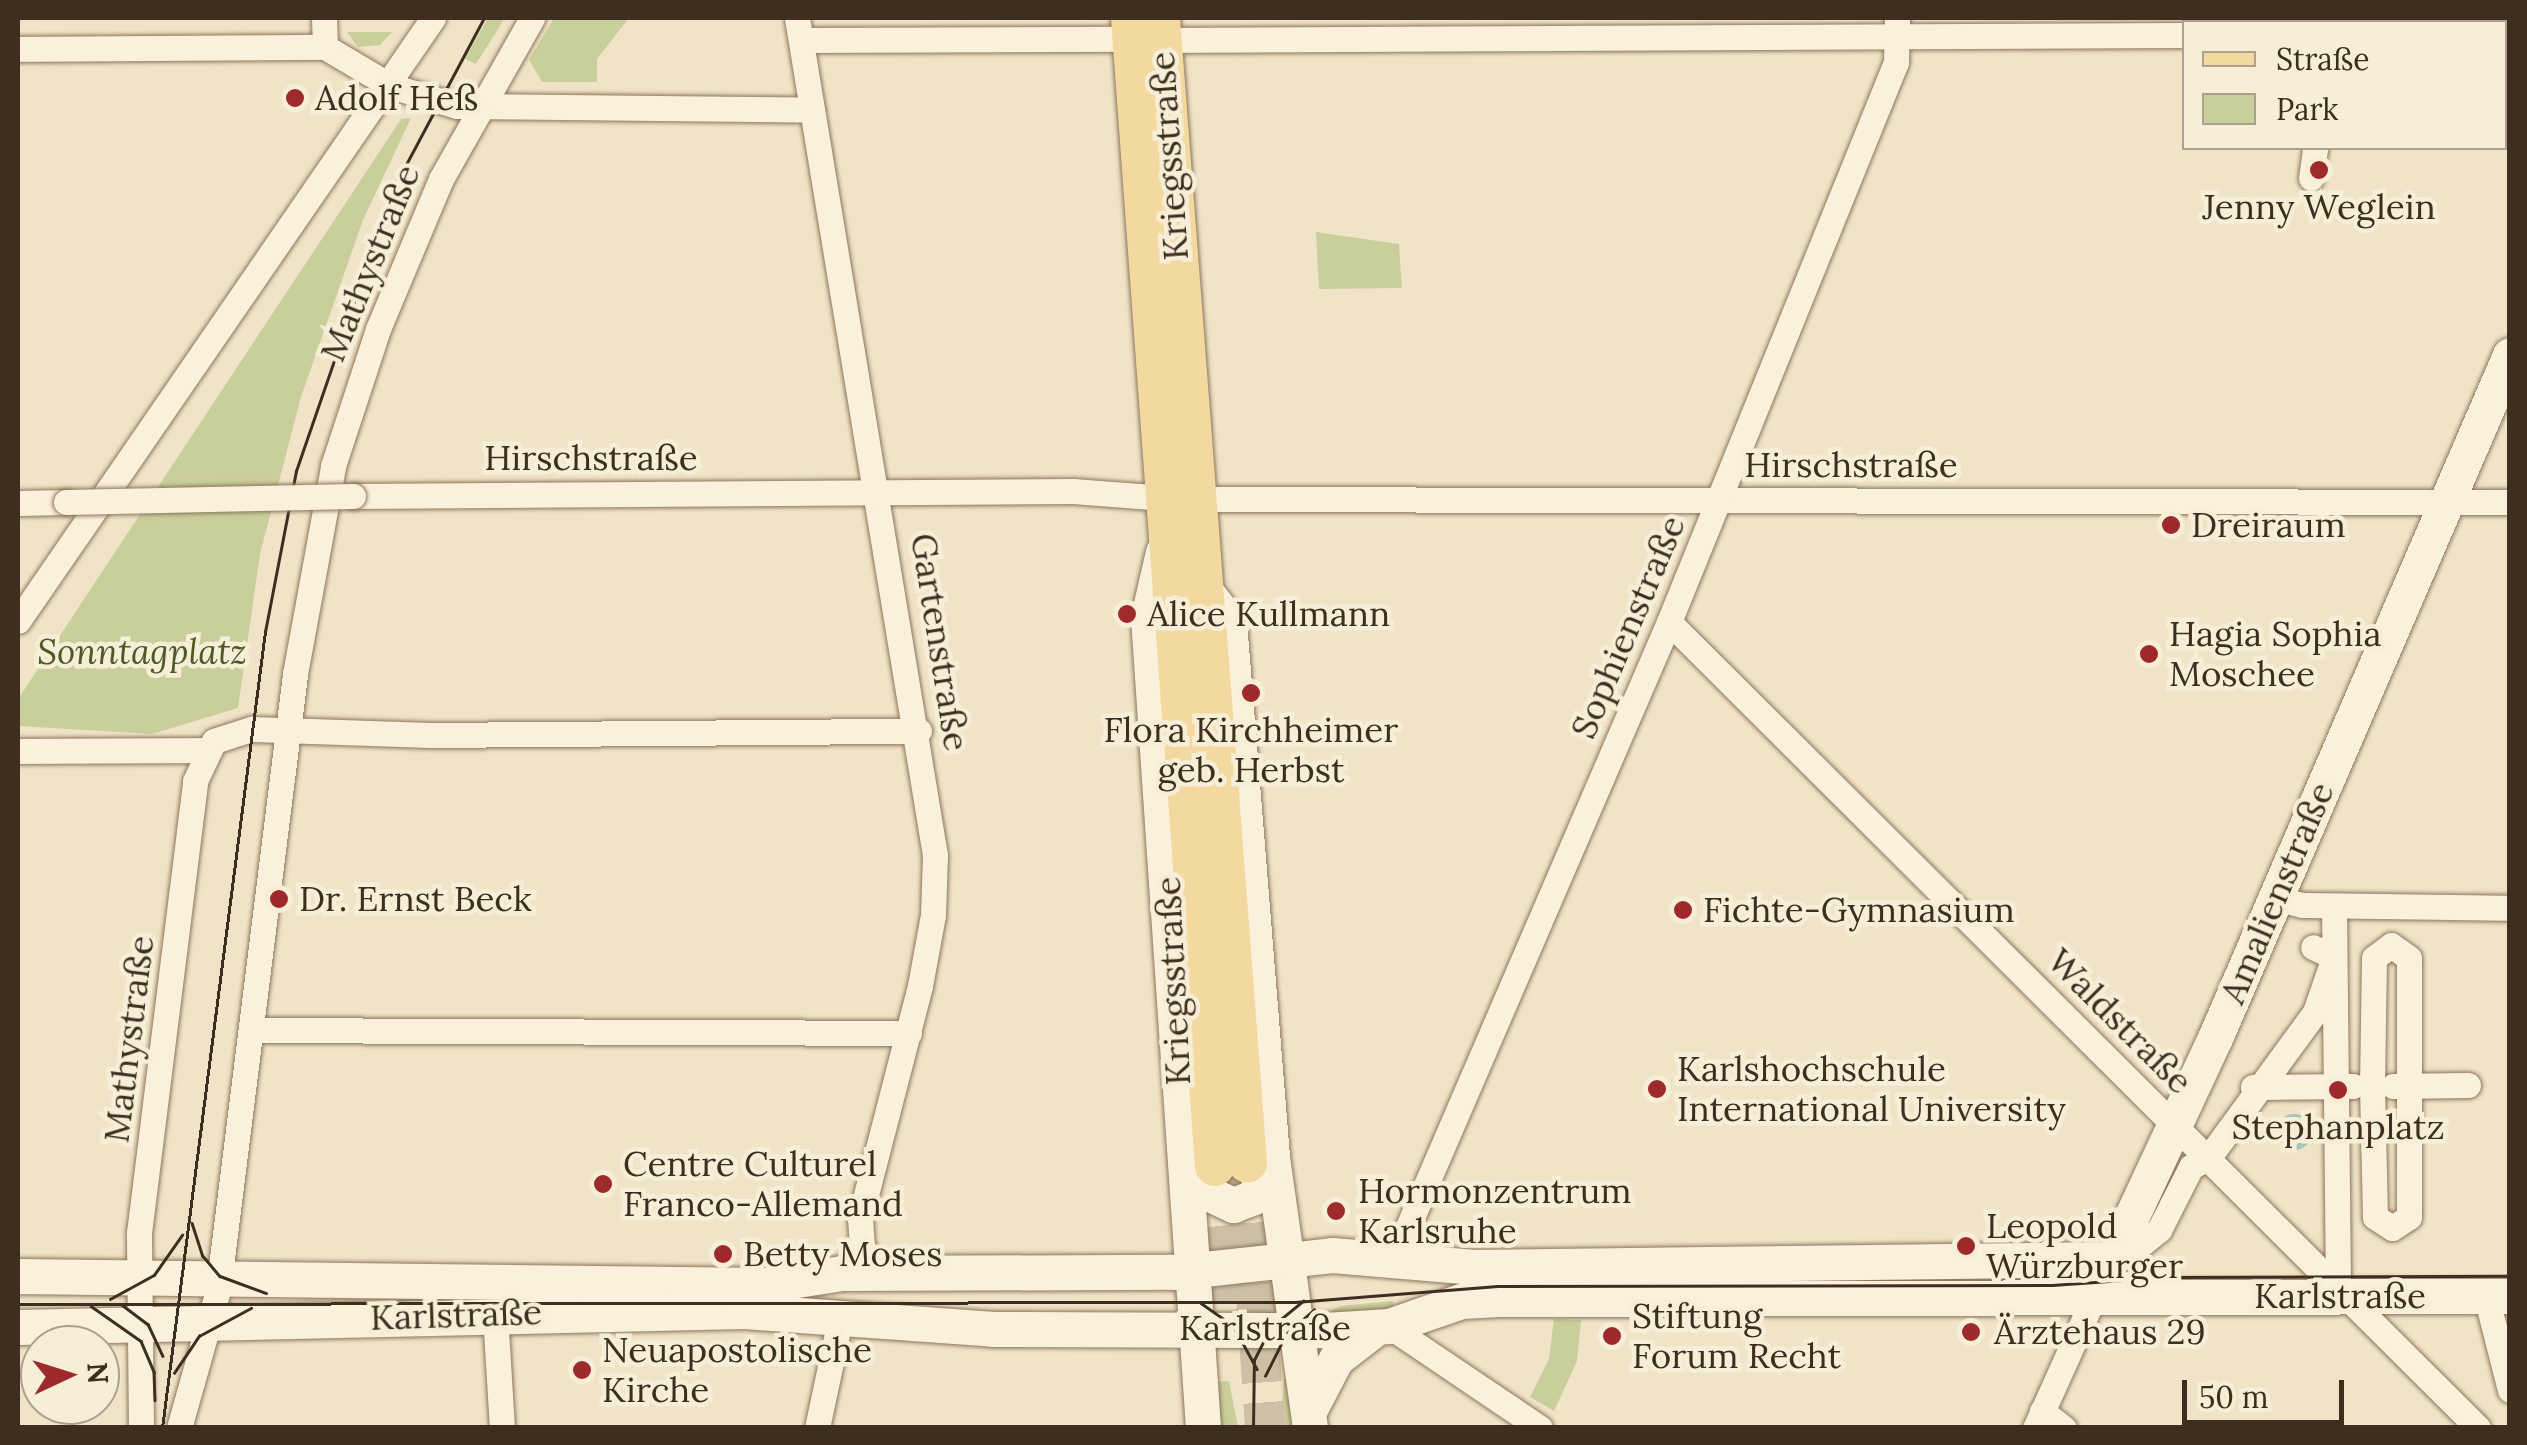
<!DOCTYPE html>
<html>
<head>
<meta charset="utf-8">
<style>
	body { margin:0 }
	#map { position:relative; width:2527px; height:1445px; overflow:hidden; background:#f0e4c8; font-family:Lora,serif }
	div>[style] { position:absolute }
	.green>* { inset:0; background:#c9cf9b }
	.water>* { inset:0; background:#a9c4bc }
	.round { border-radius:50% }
	.primary-tunnel>* { height:40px; margin-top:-20px; transform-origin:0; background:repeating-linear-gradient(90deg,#ccc0a6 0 40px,transparent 0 60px) }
	.roads { filter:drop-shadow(0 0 2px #8d765c) drop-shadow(0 0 2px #8d765c) }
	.street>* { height:25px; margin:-12.5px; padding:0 12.5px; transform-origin:12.5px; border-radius:12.5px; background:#faf1dc }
	.secondary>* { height:35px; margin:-17.5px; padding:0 17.5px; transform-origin:17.5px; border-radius:17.5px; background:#faf1dc }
	.primary>* { height:40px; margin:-20px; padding:0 20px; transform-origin:20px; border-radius:20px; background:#f3d9a0 }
	.tram>* { height:2.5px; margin:-1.25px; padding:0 1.25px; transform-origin:1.25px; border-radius:1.25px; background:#3d2e20 }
	.bridges { filter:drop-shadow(0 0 2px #8d765c) drop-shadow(0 0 2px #8d765c) }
	.street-bridge>* { height:25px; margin:-12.5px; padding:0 12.5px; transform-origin:12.5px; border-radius:12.5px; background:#faf1dc }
	.dots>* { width:28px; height:28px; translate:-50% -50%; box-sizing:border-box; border:5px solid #f7eed8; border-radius:50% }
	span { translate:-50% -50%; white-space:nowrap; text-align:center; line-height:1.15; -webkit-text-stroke:9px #f7eed8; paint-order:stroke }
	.poi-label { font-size:35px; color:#3d2e20 }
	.left { translate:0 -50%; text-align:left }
	.street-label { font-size:35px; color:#3d2e20 }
	.park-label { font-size:35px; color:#4d5a26; font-style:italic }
	.frame { position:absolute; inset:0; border:20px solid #3d2e20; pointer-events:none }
	.legend { position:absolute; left:2182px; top:20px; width:325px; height:130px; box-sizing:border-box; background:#f7eed8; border:2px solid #ada18e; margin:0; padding:12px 18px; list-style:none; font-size:30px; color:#3d2e20 }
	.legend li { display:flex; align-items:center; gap:20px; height:50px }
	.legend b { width:50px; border:2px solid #ada18e }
	.north { position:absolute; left:20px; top:1325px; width:100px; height:100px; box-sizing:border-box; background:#f7eed8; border:2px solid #ada18e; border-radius:50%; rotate:86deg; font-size:28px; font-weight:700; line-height:40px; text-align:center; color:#3d2e20 }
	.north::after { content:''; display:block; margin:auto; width:35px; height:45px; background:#9e2a2b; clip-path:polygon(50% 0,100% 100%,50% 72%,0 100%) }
	.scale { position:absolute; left:2182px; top:1380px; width:162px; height:45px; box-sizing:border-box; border:5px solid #3d2e20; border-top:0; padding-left:12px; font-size:30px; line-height:35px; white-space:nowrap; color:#3d2e20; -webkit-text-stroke:8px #f7eed8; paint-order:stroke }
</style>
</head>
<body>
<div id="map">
	<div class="green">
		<div style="clip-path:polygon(488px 18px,505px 18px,476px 64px,465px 59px)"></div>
		<div style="clip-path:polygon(554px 18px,629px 18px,597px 59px,597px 82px,542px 82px,529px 60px)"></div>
		<div style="clip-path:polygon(347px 32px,392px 32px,380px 45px,358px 47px)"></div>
		<div style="clip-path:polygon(411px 118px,363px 220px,301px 397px,260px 554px,238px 708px,152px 734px,18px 726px,18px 699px,401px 119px)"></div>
		<div style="clip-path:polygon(1316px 232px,1399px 244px,1402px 288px,1319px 289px)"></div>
		<div style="clip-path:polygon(1393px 1301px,1394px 1319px,1334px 1323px,1332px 1310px,1341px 1306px)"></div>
		<div style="clip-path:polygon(1554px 1319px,1581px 1320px,1577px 1361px,1554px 1411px,1530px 1397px,1549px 1359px)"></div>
		<div style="clip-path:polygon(1284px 1378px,1288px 1378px,1292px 1427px,1280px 1428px)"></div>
		<div style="clip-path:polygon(1229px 1381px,1238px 1427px,1211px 1427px,1208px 1382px)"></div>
	</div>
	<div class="water">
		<div class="round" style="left:2276px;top:1114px;width:36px;height:36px"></div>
	</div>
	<div class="primary-tunnel">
		<div style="left:1247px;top:1163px;width:266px;rotate:86.1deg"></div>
		<div style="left:1215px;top:1166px;width:136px;rotate:82.4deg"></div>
	</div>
	<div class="roads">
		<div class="street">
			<div style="left:324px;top:18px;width:29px;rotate:88deg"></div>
			<div style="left:325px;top:47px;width:77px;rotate:30.6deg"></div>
			<div style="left:391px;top:86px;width:69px;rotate:16.9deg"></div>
			<div style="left:457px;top:106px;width:355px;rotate:0.6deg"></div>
			<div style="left:797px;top:18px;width:848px;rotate:80.64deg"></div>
			<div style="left:935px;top:855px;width:60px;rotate:91.9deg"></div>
			<div style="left:933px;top:915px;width:72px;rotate:100.4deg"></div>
			<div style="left:920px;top:986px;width:240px;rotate:104.5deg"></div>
			<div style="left:860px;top:1218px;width:28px;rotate:86deg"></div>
			<div style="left:862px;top:1246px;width:30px;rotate:63deg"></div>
			<div style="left:2330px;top:22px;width:4px;rotate:-90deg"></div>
			<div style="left:2504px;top:35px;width:6px"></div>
			<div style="left:802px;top:40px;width:331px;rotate:-0.2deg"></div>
			<div style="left:1162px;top:40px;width:1022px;rotate:-0.28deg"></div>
			<div style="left:18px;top:49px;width:307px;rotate:-0.4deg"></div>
			<div style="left:2311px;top:178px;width:30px;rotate:-82deg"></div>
			<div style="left:353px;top:496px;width:720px;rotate:-0.4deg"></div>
			<div style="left:1073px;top:491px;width:92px;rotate:4.4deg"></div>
			<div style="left:1193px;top:499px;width:1317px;rotate:0.13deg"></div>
			<div style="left:18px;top:503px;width:48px;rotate:-1.2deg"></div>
			<div style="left:18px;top:621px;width:732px;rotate:-55.46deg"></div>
			<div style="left:1669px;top:622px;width:1142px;rotate:44.89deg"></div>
			<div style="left:18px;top:751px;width:189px;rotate:-0.3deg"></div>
			<div style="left:2272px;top:897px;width:31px;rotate:15deg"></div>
			<div style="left:2302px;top:905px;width:208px;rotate:0.8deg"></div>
			<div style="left:2334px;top:906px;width:379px;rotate:89.4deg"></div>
			<div style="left:2391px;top:945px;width:22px;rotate:36deg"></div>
			<div style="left:2409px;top:958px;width:259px;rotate:90deg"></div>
			<div style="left:2409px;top:1217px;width:20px;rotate:147deg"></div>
			<div style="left:2392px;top:1228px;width:20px;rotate:-147deg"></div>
			<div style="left:2375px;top:1217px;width:131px;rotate:-91.3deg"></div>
			<div style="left:2372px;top:1086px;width:128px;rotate:-89.1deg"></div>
			<div style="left:2374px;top:958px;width:21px;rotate:-37deg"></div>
			<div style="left:251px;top:1030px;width:658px;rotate:0.26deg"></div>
			<div style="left:2393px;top:1086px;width:75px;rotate:-0.8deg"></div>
			<div style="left:2253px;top:1087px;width:100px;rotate:-0.6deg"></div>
			<div style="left:2139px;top:1246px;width:26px;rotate:-39deg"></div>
			<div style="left:2159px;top:1230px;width:71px;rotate:-63.1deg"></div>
			<div style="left:2191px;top:1167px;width:21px;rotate:-29deg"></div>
			<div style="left:2209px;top:1157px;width:180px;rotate:-53.8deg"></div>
			<div style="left:2315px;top:1012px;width:58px;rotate:-70.9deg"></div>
			<div style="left:2334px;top:957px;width:23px;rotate:-155deg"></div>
			<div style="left:1401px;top:1256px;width:20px;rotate:-81deg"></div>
			<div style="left:1404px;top:1236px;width:669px;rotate:-66.66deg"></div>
			<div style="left:1669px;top:622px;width:604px;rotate:-67.93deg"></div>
			<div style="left:1896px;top:62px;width:44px;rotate:-88.7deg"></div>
			<div style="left:2486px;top:1296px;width:97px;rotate:75.7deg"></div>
			<div style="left:495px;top:1314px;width:114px;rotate:86.5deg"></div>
			<div style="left:1389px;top:1326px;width:182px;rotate:34deg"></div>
			<div style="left:2042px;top:1411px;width:28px;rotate:38deg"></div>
			<div style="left:141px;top:1428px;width:195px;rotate:-90.6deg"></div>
			<div style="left:139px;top:1233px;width:455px;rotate:-82.9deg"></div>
			<div style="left:195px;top:781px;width:44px;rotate:-64.6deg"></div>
			<div style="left:214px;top:741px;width:40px;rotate:-18deg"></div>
			<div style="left:252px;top:729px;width:178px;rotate:1.9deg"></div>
			<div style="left:430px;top:735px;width:489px;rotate:-0.5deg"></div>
			<div style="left:179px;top:1428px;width:143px;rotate:-74.2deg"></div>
			<div style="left:218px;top:1290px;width:621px;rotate:-82.87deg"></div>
			<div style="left:295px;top:674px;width:211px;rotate:-79.6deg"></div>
			<div style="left:333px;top:466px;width:144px;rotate:-71.8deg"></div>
			<div style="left:378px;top:329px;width:163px;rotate:-67.2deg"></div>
			<div style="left:441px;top:179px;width:185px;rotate:-60.5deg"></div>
			<div style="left:817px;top:1428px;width:110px;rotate:-78deg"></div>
			<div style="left:2035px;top:1428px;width:144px;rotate:-65.8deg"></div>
		</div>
		<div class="secondary">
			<div style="left:1163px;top:552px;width:67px;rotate:103deg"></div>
			<div style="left:1148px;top:617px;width:813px;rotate:86.12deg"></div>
			<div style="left:1201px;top:585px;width:46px;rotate:52.9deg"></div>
			<div style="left:1229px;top:622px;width:537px;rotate:85.4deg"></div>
			<div style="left:1272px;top:1157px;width:274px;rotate:82deg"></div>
			<div style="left:1185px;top:1161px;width:31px;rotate:63deg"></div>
			<div style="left:1199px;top:1189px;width:38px;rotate:25deg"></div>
			<div style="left:1233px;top:1205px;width:22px;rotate:-21deg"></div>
			<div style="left:1254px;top:1197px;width:44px;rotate:-65.8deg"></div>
			<div style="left:18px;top:1276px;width:747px;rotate:0.69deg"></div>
			<div style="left:765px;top:1285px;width:78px;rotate:-8.9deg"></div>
			<div style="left:842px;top:1273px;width:334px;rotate:-0.2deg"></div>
			<div style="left:1176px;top:1272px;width:157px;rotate:-6.2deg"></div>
			<div style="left:1332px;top:1255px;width:143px;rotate:4.8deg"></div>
			<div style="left:1474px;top:1267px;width:638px;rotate:-0.72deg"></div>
			<div style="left:2103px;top:1278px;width:265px;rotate:-65deg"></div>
			<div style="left:2215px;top:1038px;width:744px;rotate:-66.64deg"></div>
			<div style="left:18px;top:1327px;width:726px;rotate:-1.26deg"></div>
			<div style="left:744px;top:1311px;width:250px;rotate:4.1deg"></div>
			<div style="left:993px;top:1329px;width:332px;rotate:0.2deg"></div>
			<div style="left:1325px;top:1330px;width:64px;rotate:-3.6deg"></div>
			<div style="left:1389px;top:1326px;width:76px;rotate:-19.1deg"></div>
			<div style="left:1461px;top:1301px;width:38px;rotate:-3deg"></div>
			<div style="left:1499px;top:1299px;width:1011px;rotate:-0.17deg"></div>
			<div style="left:1309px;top:1411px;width:59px;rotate:-62.6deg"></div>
			<div style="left:1336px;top:1359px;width:51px;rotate:-37.8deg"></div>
		</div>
		<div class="primary">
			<div style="left:1131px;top:18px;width:1151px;rotate:85.82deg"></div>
			<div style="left:1160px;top:18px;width:1148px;rotate:85.65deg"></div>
		</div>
	</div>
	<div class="tram">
		<div style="left:192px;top:1223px;width:35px;rotate:72deg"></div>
		<div style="left:203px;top:1256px;width:26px;rotate:50deg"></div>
		<div style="left:220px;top:1276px;width:49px;rotate:20.3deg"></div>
		<div style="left:110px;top:1299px;width:50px;rotate:-28.6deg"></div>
		<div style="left:154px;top:1275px;width:49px;rotate:-55deg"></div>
		<div style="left:1201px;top:1303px;width:39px;rotate:35deg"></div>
		<div style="left:1233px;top:1325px;width:50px;rotate:61.4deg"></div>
		<div style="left:18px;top:1304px;width:1277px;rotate:-0.09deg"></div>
		<div style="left:1295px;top:1302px;width:203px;rotate:-4.5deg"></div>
		<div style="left:1497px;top:1286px;width:555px;rotate:-0.1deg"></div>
		<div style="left:2052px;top:1285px;width:115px;rotate:-4deg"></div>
		<div style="left:2167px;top:1277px;width:343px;rotate:-0.2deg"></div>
		<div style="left:121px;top:1304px;width:34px;rotate:37deg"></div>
		<div style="left:148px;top:1324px;width:35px;rotate:65deg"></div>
		<div style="left:91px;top:1306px;width:61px;rotate:35deg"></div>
		<div style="left:141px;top:1341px;width:34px;rotate:67deg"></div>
		<div style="left:154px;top:1372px;width:28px;rotate:88deg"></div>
		<div style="left:174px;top:1373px;width:45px;rotate:-56deg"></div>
		<div style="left:199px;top:1336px;width:59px;rotate:-28.3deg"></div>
		<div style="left:1265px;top:1376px;width:47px;rotate:-63.4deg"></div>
		<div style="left:1286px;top:1334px;width:37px;rotate:-41deg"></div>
		<div style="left:162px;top:1428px;width:803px;rotate:-82.63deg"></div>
		<div style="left:265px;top:632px;width:164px;rotate:-79.1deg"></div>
		<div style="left:296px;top:471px;width:298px;rotate:-71deg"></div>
		<div style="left:393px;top:189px;width:194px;rotate:-62deg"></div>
		<div style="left:1253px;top:1428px;width:68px;rotate:-89.2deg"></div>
		<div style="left:1254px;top:1360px;width:36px;rotate:-63deg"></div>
		<div style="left:1270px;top:1328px;width:43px;rotate:-39.3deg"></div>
	</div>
	<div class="bridges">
		<div class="street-bridge">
			<div style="left:66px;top:502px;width:287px;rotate:-1.2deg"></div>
		</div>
	</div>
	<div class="dots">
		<div style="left:295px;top:98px;background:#9e2a2b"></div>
		<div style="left:2319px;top:170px;background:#9e2a2b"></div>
		<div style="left:2171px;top:525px;background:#9e2a2b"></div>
		<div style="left:1127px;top:614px;background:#9e2a2b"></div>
		<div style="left:2149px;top:654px;background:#9e2a2b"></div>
		<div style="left:1251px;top:693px;background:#9e2a2b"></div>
		<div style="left:279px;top:899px;background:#9e2a2b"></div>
		<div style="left:1683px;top:910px;background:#9e2a2b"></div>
		<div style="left:1657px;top:1089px;background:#9e2a2b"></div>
		<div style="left:2338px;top:1090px;background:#9e2a2b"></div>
		<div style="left:603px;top:1184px;background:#9e2a2b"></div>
		<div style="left:1336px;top:1211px;background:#9e2a2b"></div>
		<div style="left:1966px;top:1246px;background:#9e2a2b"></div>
		<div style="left:723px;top:1254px;background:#9e2a2b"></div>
		<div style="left:1971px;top:1332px;background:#9e2a2b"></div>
		<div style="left:1612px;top:1336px;background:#9e2a2b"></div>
		<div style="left:582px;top:1370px;background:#9e2a2b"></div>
	</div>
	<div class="poi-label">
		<span class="left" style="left:315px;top:98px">Adolf Heß</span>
		<span style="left:2319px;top:207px">Jenny Weglein</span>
		<span class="left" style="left:2191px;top:525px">Dreiraum</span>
		<span class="left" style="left:1147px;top:614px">Alice Kullmann</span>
		<span class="left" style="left:2169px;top:654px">Hagia Sophia<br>Moschee</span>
		<span style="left:1251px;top:750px">Flora Kirchheimer<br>geb. Herbst</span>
		<span class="left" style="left:299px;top:899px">Dr. Ernst Beck</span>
		<span class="left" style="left:1703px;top:910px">Fichte-Gymnasium</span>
		<span class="left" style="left:1677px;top:1089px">Karlshochschule<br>International University</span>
		<span style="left:2338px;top:1127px">Stephanplatz</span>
		<span class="left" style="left:623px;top:1184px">Centre Culturel<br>Franco-Allemand</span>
		<span class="left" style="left:1358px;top:1211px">Hormonzentrum<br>Karlsruhe</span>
		<span class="left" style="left:1986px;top:1246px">Leopold<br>Würzburger</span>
		<span class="left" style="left:743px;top:1254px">Betty Moses</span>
		<span class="left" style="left:1632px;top:1336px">Stiftung<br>Forum Recht</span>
		<span class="left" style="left:1994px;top:1332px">Ärztehaus 29</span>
		<span class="left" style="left:602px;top:1370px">Neuapostolische<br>Kirche</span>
	</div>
	<div class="street-label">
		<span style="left:1169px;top:156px;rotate:-94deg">Kriegsstraße</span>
		<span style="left:370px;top:263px;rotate:-68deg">Mathystraße</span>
		<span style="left:591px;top:458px">Hirschstraße</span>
		<span style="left:1851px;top:465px">Hirschstraße</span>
		<span style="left:1628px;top:627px;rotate:-67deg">Sophienstraße</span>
		<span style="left:940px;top:642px;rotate:81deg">Gartenstraße</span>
		<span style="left:2277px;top:893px;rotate:-67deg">Amalienstraße</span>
		<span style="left:1173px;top:981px;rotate:-93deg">Kriegsstraße</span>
		<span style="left:2120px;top:1021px;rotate:45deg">Waldstraße</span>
		<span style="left:129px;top:1039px;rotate:-83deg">Mathystraße</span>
		<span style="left:2340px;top:1296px">Karlstraße</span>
		<span style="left:456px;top:1315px;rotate:-2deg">Karlstraße</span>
		<span style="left:1265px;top:1328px">Karlstraße</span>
	</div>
	<div class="park-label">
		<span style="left:142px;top:652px">Sonntagplatz</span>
	</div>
	<div class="frame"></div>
	<ul class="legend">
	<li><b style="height:12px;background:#f3d9a0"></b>Straße</li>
	<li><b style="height:28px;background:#c9cf9b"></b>Park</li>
	</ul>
	<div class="north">N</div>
	<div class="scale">50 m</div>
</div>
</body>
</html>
